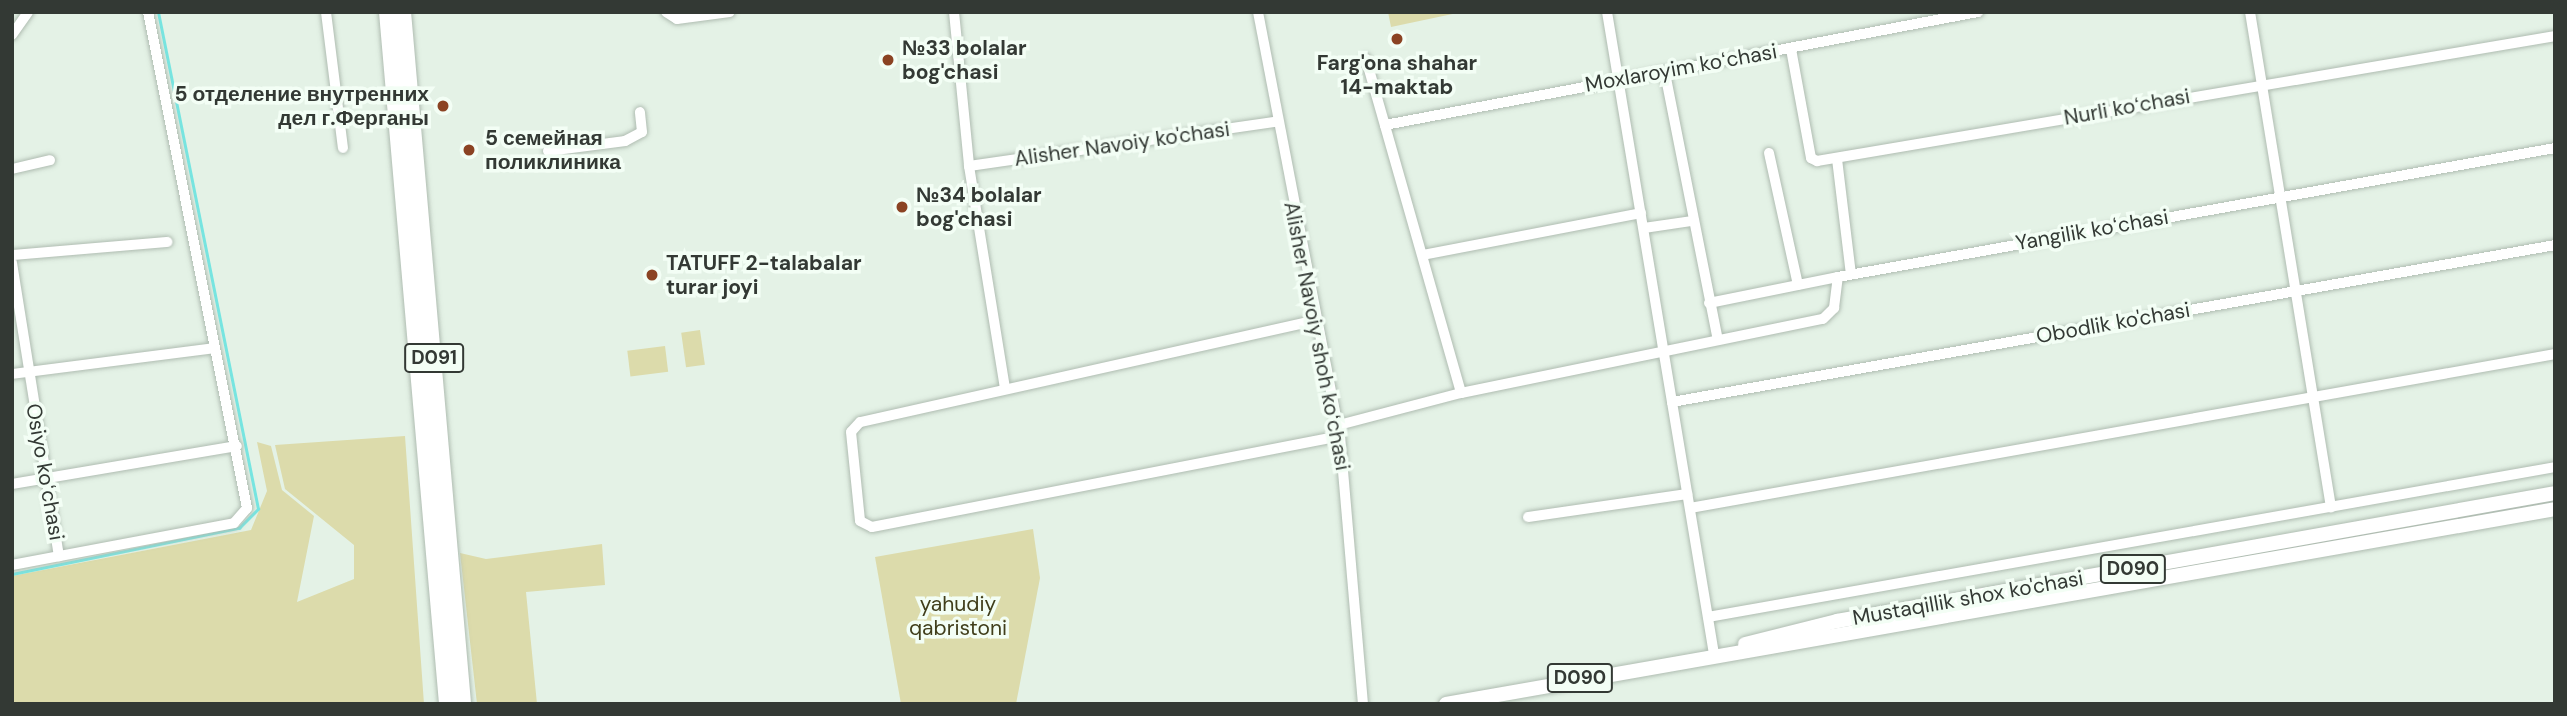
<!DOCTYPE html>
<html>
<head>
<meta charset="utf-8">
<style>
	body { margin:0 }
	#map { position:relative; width:2567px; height:716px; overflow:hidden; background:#e4f2e6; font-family:"DM Sans",sans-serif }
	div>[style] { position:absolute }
	.green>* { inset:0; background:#dcdbab; transform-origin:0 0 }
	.stream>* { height:2.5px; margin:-1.25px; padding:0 1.25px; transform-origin:1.25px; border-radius:1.25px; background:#76e6e2 }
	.roads { filter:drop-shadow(0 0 2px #afbcb1) drop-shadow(0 0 2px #afbcb1) }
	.minor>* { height:10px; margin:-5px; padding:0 5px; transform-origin:5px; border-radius:5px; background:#fff }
	.major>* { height:14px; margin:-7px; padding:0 7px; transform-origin:7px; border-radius:7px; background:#fff }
	.highway>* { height:18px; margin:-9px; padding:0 9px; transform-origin:9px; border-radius:9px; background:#fff }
	.dots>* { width:19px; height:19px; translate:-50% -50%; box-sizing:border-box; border:4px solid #f3fef5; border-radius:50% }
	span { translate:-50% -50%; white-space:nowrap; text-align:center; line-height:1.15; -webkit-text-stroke:7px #f3fef5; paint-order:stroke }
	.shield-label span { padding:2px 5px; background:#f3fef5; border:2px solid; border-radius:5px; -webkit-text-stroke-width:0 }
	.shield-label { font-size:19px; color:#333934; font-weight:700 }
	.poi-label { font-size:21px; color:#333934; font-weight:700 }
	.left { translate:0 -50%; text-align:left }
	.right { translate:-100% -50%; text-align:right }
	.street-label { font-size:21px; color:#333934 }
	.park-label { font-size:21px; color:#403e1b }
	.frame { position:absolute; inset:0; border:14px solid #333934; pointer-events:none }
</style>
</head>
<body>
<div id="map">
	<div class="green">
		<div style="clip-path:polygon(1388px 12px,1462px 12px,1391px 27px)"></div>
		<div style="left:700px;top:330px;width:35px;height:19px;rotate:82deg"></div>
		<div style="left:665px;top:346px;width:26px;height:38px;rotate:83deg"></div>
		<div style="clip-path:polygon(405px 436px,424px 704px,12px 704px,12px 576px,251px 530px,267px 491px,257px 442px,271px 446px,282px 490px,314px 516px,297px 602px,354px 579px,354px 545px,285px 489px,275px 445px)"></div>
		<div style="clip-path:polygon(1033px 529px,1040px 578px,1016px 704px,901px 704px,875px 557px)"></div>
		<div style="clip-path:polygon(602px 544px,605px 585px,526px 592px,537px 704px,477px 704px,460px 553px,486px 559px)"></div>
	</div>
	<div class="stream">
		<div style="left:12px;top:574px;width:232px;rotate:-11.5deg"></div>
		<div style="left:239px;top:528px;width:27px;rotate:-45deg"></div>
		<div style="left:258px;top:509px;width:507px;rotate:-101.38deg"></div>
	</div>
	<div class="roads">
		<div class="minor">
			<div style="left:326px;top:12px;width:137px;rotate:82.9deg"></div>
			<div style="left:666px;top:12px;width:13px;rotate:32deg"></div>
			<div style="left:677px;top:19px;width:53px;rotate:-7.5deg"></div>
			<div style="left:954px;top:12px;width:155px;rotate:84.4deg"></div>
			<div style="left:969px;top:166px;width:226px;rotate:80.8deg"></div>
			<div style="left:1258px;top:12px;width:432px;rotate:79.1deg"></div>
			<div style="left:1340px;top:436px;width:269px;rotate:85.1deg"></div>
			<div style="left:1607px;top:12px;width:651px;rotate:80.54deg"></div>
			<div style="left:2250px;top:12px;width:502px;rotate:80.71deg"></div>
			<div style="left:12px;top:35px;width:28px;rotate:-55deg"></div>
			<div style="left:1791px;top:49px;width:111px;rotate:79.6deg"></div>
			<div style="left:1811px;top:158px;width:7px;rotate:27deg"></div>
			<div style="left:1817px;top:161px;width:749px;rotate:-9.61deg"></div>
			<div style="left:1366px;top:59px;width:347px;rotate:74.1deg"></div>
			<div style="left:1665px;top:73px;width:272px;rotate:78.8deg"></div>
			<div style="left:1385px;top:125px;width:604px;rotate:-10.79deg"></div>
			<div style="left:548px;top:151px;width:78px;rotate:-7.4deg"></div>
			<div style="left:625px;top:141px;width:19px;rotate:-28deg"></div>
			<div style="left:642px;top:132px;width:20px;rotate:-96deg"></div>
			<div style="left:1769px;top:153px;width:135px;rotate:77.6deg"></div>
			<div style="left:1837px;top:159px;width:116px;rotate:83.1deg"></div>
			<div style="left:969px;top:166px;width:310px;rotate:-8.2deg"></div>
			<div style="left:12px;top:169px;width:39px;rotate:-13deg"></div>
			<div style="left:1644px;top:228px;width:49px;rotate:-8.3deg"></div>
			<div style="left:12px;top:255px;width:156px;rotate:-4.8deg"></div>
			<div style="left:1423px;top:255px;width:222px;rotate:-10.9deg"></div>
			<div style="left:12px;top:263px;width:297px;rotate:80.9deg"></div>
			<div style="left:1709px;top:303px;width:132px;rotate:-11.4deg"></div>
			<div style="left:1313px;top:321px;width:464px;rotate:167.4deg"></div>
			<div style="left:860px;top:422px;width:13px;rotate:132deg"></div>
			<div style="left:851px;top:432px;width:89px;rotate:84.2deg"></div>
			<div style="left:860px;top:521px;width:13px;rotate:27deg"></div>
			<div style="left:872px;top:527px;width:477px;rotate:-11deg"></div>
			<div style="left:12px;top:374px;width:204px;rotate:-7.3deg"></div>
			<div style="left:1672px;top:402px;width:897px;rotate:-10.08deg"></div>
			<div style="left:1335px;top:426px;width:130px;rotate:-14.7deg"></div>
			<div style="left:1461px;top:393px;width:369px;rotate:-11.6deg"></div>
			<div style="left:1823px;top:319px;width:16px;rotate:-45deg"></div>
			<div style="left:1834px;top:308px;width:31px;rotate:-83deg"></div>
			<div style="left:1838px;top:277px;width:729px;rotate:-10.2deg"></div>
			<div style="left:12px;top:484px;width:228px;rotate:-9.6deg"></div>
			<div style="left:1690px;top:508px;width:879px;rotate:-10.09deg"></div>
			<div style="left:1528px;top:517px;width:161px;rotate:-8.2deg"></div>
			<div style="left:12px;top:565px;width:226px;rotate:-10.7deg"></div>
			<div style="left:234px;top:523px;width:20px;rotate:-49deg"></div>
			<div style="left:247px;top:508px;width:506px;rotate:-101.29deg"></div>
			<div style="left:1708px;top:617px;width:860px;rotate:-10.04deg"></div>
		</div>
		<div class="major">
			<div style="left:1745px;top:644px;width:95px;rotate:-14deg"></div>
			<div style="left:1837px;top:621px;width:729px;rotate:-10.11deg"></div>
			<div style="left:1446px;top:704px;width:1126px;rotate:-9.97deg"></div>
		</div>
		<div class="highway">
			<div style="left:388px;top:12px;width:695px;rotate:85.04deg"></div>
			<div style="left:402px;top:12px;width:695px;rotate:85.04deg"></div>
		</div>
	</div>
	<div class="dots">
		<div style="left:1397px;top:39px;background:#8b4323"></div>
		<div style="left:888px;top:60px;background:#8b4323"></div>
		<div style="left:443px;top:106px;background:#8b4323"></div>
		<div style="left:469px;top:150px;background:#8b4323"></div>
		<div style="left:902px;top:207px;background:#8b4323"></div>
		<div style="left:652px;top:275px;background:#8b4323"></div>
	</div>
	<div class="shield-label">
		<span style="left:434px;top:358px">D091</span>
		<span style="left:2133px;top:569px">D090</span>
		<span style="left:1580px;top:678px">D090</span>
	</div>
	<div class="poi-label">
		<span class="left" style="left:902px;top:60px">№33 bolalar<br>bog'chasi</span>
		<span style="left:1397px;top:75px">Farg'ona shahar<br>14-maktab</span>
		<span class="right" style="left:429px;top:106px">5 отделение внутренних<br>дел г.Ферганы</span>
		<span class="left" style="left:485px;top:150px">5 семейная<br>поликлиника</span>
		<span class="left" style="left:916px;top:207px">№34 bolalar<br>bog'chasi</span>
		<span class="left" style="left:666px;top:275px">TATUFF 2-talabalar<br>turar joyi</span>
	</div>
	<div class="street-label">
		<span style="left:1681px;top:68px;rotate:-10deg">Moxlaroyim koʻchasi</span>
		<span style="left:2127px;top:107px;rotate:-10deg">Nurli koʻchasi</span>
		<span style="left:1122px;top:144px;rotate:-8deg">Alisher Navoiy ko'chasi</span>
		<span style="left:2092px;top:230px;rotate:-10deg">Yangilik koʻchasi</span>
		<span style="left:2113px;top:323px;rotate:-10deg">Obodlik ko'chasi</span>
		<span style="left:1317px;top:336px;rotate:79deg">Alisher Navoiy shoh koʻchasi</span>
		<span style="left:45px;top:472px;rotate:80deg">Osiyo koʻchasi</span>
		<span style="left:1968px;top:598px;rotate:-10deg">Mustaqillik shox ko'chasi</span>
	</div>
	<div class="park-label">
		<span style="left:958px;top:616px">yahudiy<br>qabristoni</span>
	</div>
	<div class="frame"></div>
</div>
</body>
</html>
